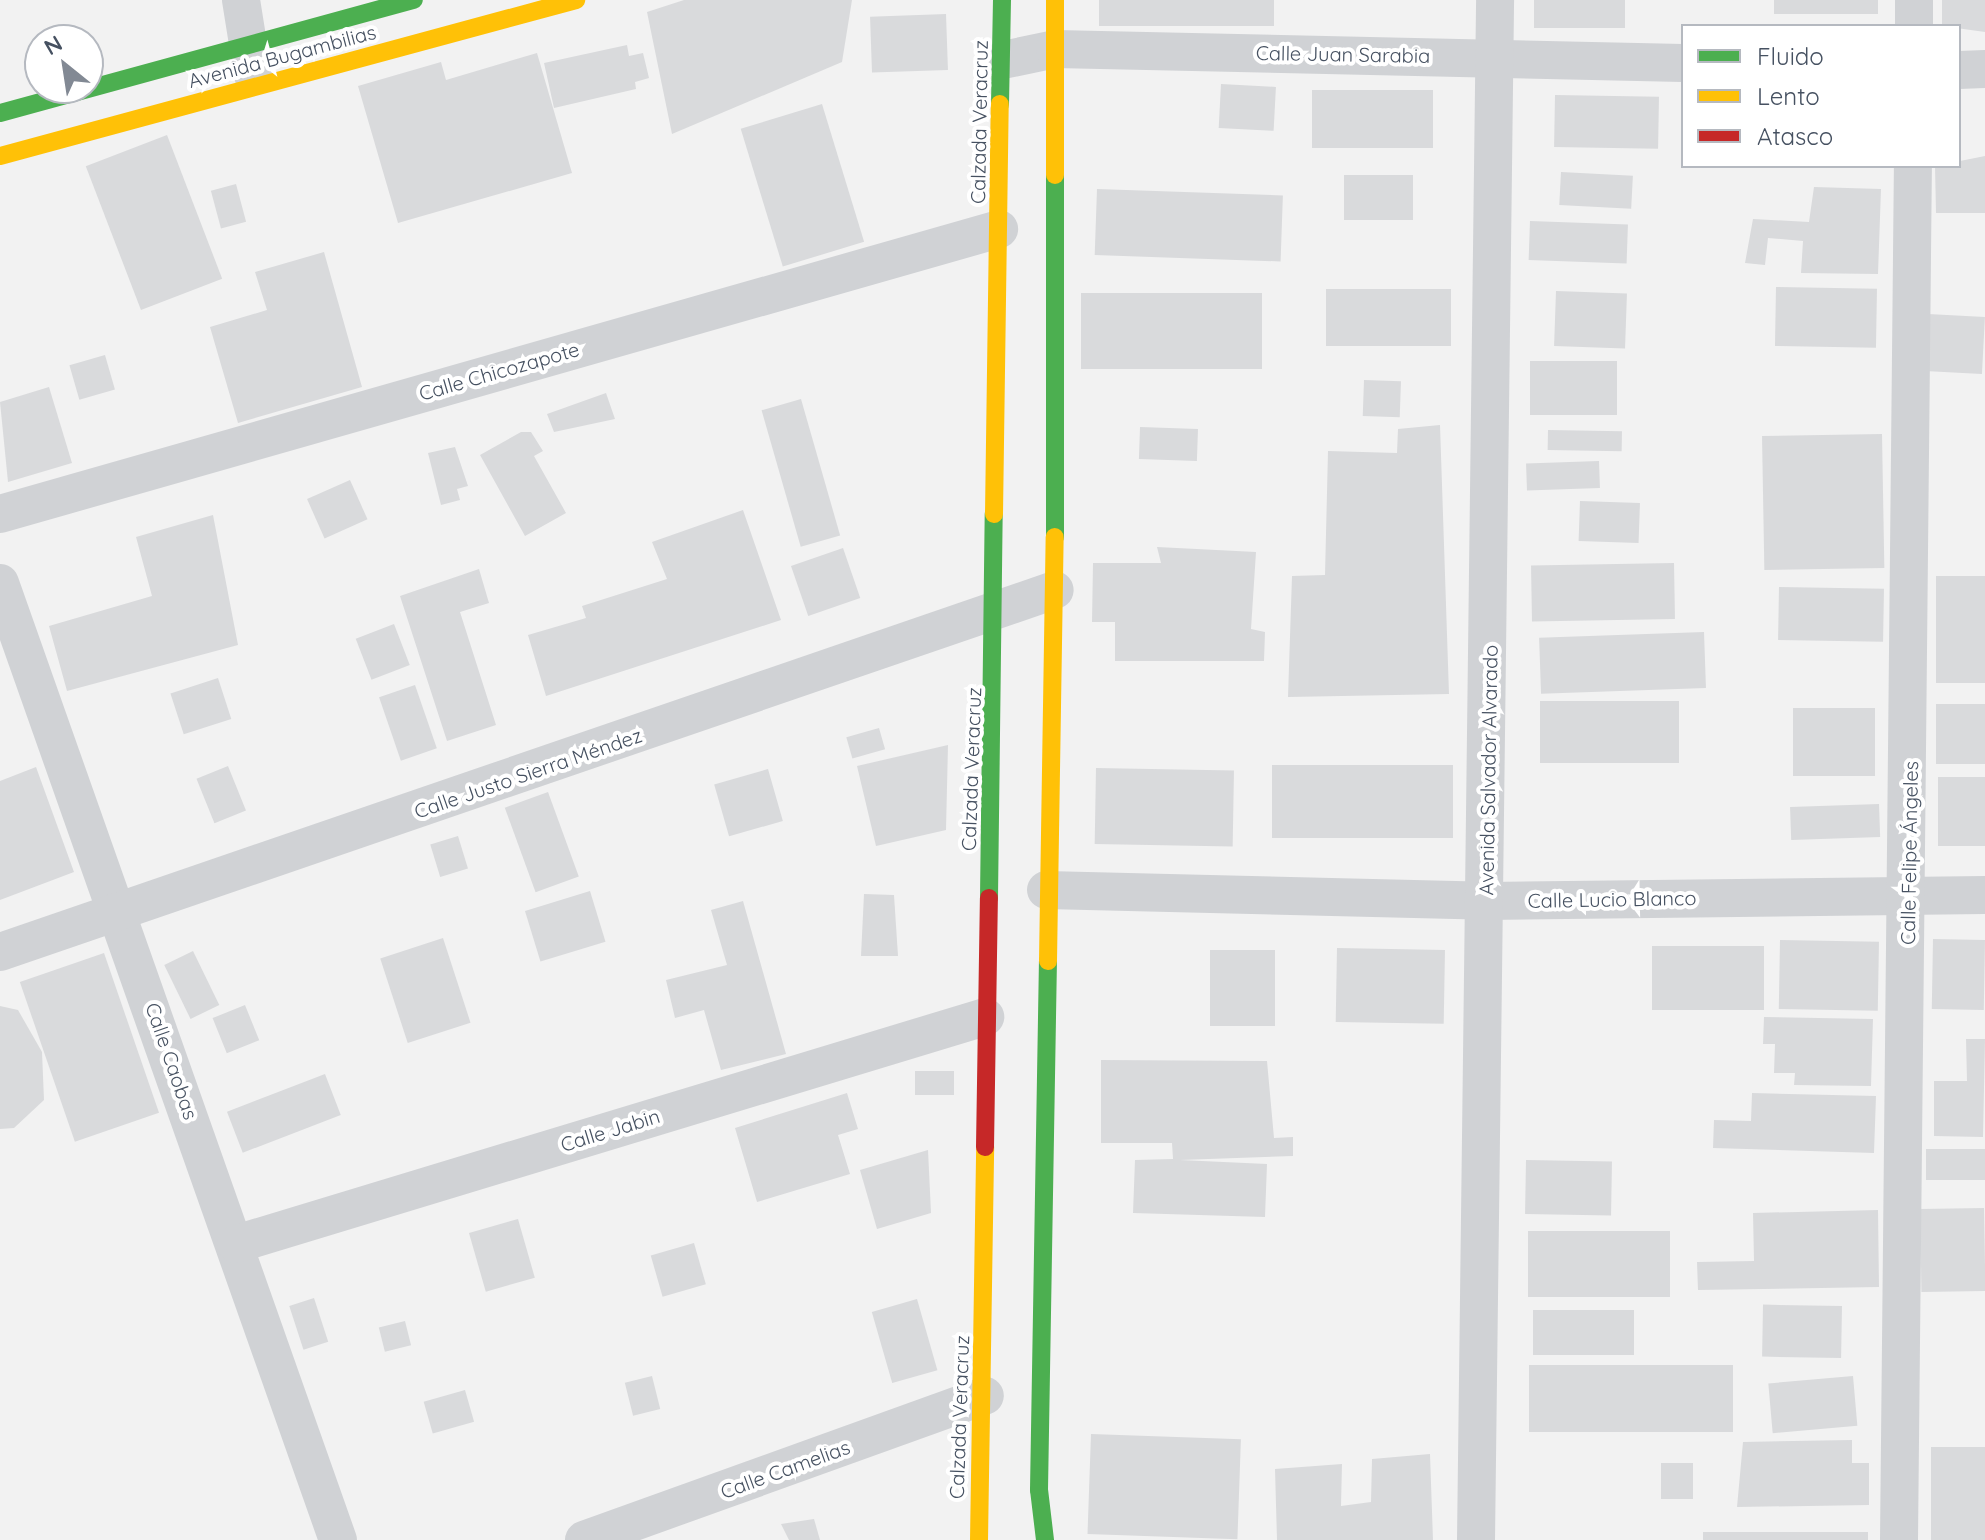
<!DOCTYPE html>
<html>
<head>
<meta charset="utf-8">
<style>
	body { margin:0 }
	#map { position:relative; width:1985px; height:1540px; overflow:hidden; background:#f2f2f2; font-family:Quicksand,sans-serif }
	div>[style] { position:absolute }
	.building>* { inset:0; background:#d9dadc; transform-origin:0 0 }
	.street>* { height:38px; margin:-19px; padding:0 19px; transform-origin:19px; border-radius:19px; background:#d0d2d5 }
	.fast>* { height:18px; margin:-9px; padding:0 9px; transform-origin:9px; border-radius:9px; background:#4caf50 }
	.slow>* { height:18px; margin:-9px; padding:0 9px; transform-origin:9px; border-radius:9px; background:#ffc107 }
	.jam>* { height:18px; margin:-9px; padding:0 9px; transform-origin:9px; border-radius:9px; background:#c62828 }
	span { translate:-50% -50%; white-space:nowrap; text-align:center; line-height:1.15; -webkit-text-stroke:8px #fff; paint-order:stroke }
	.street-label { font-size:20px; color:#465161 }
	.legend { position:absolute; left:1681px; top:24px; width:280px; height:144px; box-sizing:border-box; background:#fff; border:2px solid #b5b9c0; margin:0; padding:10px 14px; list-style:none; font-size:24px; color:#465161 }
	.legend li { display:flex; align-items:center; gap:16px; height:40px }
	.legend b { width:40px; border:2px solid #b5b9c0 }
	.north { position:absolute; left:24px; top:24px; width:80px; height:80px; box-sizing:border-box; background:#fff; border:2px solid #b5b9c0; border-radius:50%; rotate:330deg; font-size:22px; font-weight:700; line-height:32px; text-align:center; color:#465161 }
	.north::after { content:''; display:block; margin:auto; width:28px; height:36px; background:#828994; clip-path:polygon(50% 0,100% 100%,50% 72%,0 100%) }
</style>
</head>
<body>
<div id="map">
	<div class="building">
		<div style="clip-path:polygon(684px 0,852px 0,842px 62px,672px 134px,647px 12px)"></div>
		<div style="left:1099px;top:0;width:175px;height:26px"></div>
		<div style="left:1534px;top:0;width:91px;height:28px"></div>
		<div style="left:1774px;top:0;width:104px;height:14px"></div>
		<div style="clip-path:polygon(1942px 0,1985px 0,1985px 32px,1942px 26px)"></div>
		<div style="left:946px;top:14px;width:56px;height:76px;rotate:88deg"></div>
		<div style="clip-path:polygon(627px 45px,629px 56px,643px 53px,649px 78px,635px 82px,636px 89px,554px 108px,544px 63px)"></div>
		<div style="clip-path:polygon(537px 53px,572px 173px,398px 223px,358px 86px,441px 62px,446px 80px)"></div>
		<div style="left:1221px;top:84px;width:55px;height:44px;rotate:3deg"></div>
		<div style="left:1312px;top:90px;width:121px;height:58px"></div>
		<div style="left:1555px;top:95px;width:104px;height:52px;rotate:1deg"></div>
		<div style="left:822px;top:104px;width:144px;height:85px;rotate:73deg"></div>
		<div style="left:167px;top:135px;width:154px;height:87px;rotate:69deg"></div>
		<div style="clip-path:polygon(1985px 156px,1985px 213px,1936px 213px,1935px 166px)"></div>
		<div style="left:1561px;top:172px;width:72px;height:33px;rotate:3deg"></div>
		<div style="left:1344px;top:175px;width:69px;height:45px"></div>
		<div style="left:236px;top:184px;width:39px;height:26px;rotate:75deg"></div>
		<div style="clip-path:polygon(1814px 187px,1881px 189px,1878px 274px,1801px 273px,1803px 241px,1768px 238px,1765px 265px,1745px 263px,1753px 219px,1809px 222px)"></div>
		<div style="left:1097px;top:189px;width:186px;height:66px;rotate:2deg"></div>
		<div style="left:1530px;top:221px;width:98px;height:39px;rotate:2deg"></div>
		<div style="clip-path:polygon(324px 252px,362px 387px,238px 423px,210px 327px,267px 310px,255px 272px)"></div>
		<div style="left:1776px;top:287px;width:101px;height:59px;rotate:1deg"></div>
		<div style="left:1326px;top:289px;width:125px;height:57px"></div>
		<div style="left:1556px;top:291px;width:71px;height:55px;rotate:2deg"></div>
		<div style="left:1262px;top:293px;width:76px;height:181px;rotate:90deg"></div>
		<div style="left:1928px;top:314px;width:57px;height:57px;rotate:3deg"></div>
		<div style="left:105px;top:355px;width:36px;height:37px;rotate:74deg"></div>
		<div style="left:1617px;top:361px;width:54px;height:87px;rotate:90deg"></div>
		<div style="left:1364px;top:380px;width:37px;height:36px;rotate:2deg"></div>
		<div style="clip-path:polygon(49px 387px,72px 463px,8px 482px,0 402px)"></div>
		<div style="clip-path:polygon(606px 393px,615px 419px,554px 432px,547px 414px)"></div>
		<div style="left:801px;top:399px;width:142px;height:41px;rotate:74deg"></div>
		<div style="clip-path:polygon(1440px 425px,1449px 694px,1288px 697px,1292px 576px,1325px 575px,1328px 451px,1397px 453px,1398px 429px)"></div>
		<div style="left:1198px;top:429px;width:32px;height:58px;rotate:92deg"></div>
		<div style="left:1548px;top:430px;width:74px;height:20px;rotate:1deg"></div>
		<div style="clip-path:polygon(521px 432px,531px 432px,543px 451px,534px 456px,566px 513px,525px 536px,480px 455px)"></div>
		<div style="left:1882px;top:434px;width:134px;height:120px;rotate:89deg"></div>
		<div style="clip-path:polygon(455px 447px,468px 486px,457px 489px,460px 500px,441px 505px,428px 453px)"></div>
		<div style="left:1599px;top:461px;width:27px;height:73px;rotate:88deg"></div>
		<div style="left:350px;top:480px;width:43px;height:47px;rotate:66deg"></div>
		<div style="left:1580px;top:501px;width:60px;height:40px;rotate:2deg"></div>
		<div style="clip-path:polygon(743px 510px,781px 620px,546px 696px,528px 635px,586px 618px,582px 606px,667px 579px,652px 542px)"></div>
		<div style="clip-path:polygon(213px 515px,238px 645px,67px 691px,49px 626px,152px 596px,136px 537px)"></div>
		<div style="clip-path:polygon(1157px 547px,1256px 552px,1251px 629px,1265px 632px,1264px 661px,1115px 661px,1115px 622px,1092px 622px,1093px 563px,1161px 563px)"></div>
		<div style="left:843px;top:548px;width:53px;height:55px;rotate:71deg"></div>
		<div style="left:1674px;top:563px;width:56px;height:143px;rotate:89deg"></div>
		<div style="clip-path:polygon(479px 569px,489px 603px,460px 612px,496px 725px,447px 741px,400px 596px)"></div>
		<div style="left:1936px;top:576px;width:49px;height:107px"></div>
		<div style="left:1779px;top:587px;width:105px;height:53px;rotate:1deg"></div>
		<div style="left:394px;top:624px;width:44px;height:41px;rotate:69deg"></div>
		<div style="left:1704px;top:632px;width:56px;height:165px;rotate:88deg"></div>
		<div style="left:218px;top:678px;width:43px;height:50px;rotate:72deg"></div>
		<div style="left:415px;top:685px;width:67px;height:38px;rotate:71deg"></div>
		<div style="left:1540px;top:701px;width:139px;height:62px"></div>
		<div style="left:1936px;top:704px;width:49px;height:60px"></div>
		<div style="left:1793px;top:708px;width:82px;height:68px"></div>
		<div style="left:879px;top:728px;width:22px;height:34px;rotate:74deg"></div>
		<div style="clip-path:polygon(948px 745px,946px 830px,876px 846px,857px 766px)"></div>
		<div style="left:1272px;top:765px;width:181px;height:73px"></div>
		<div style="left:228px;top:766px;width:48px;height:34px;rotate:68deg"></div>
		<div style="clip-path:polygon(36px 767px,74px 872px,0 900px,0 781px)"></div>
		<div style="left:1096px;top:768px;width:138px;height:76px;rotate:1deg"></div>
		<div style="left:768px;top:769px;width:54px;height:56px;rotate:74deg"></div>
		<div style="left:1985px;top:777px;width:69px;height:47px;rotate:90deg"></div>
		<div style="left:548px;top:792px;width:90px;height:46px;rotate:70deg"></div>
		<div style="left:1879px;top:804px;width:33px;height:89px;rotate:88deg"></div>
		<div style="left:458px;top:836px;width:34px;height:29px;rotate:73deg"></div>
		<div style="left:590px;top:891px;width:53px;height:68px;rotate:73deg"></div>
		<div style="clip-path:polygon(864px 894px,894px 895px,898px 956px,861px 956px)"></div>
		<div style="clip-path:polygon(743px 901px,786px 1054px,721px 1070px,704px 1010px,675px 1018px,666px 980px,727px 965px,711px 910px)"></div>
		<div style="left:443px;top:938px;width:89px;height:66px;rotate:72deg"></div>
		<div style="left:1933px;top:939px;width:52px;height:70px;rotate:1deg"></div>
		<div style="left:1780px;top:940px;width:99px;height:69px;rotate:1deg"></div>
		<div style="left:1652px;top:946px;width:112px;height:64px"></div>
		<div style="left:1337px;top:948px;width:108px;height:74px;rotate:1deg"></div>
		<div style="left:1210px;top:950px;width:65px;height:76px"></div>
		<div style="left:193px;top:951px;width:60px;height:32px;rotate:64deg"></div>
		<div style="left:104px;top:953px;width:169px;height:89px;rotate:71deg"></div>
		<div style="left:245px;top:1005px;width:38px;height:35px;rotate:68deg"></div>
		<div style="clip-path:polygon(0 1006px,18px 1010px,42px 1052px,44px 1100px,14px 1128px,0 1129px)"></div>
		<div style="clip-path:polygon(1764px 1017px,1873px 1019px,1871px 1086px,1794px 1085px,1795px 1073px,1774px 1073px,1775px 1044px,1763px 1044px)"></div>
		<div style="clip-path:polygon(1966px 1039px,1985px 1039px,1983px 1137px,1934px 1136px,1934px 1081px,1967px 1081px)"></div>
		<div style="clip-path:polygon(1101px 1060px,1267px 1061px,1274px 1138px,1293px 1137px,1293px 1156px,1180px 1160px,1267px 1164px,1265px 1217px,1133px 1213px,1135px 1160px,1173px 1159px,1172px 1143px,1101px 1143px)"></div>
		<div style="left:915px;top:1071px;width:39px;height:24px"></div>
		<div style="left:325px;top:1074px;width:44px;height:105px;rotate:69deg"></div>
		<div style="clip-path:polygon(847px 1093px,858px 1129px,838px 1135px,850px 1174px,757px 1202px,735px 1128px)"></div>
		<div style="clip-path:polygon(1752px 1093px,1876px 1096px,1874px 1153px,1713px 1148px,1714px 1120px,1751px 1121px)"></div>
		<div style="left:1985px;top:1149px;width:31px;height:59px;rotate:90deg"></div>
		<div style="clip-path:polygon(928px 1150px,931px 1213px,877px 1229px,860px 1170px)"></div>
		<div style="left:1526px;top:1160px;width:86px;height:54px;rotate:1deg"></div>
		<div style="left:1984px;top:1208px;width:83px;height:64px;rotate:89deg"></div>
		<div style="clip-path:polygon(1878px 1210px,1879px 1287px,1698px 1290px,1697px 1262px,1754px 1261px,1753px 1213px)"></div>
		<div style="left:518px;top:1219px;width:61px;height:51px;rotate:74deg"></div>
		<div style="left:1528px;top:1231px;width:142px;height:66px"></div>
		<div style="left:694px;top:1243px;width:43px;height:45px;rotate:74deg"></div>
		<div style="left:314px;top:1298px;width:46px;height:26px;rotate:72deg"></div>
		<div style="left:917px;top:1299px;width:74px;height:47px;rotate:74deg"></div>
		<div style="left:1842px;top:1306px;width:52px;height:79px;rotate:91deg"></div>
		<div style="left:1533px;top:1310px;width:101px;height:45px"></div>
		<div style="left:405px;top:1321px;width:25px;height:27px;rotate:76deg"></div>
		<div style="left:1733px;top:1365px;width:67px;height:204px;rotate:90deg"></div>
		<div style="left:652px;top:1376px;width:34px;height:28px;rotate:76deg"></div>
		<div style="left:1853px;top:1376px;width:50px;height:85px;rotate:85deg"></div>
		<div style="left:465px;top:1390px;width:33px;height:43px;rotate:74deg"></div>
		<div style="left:1091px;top:1434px;width:150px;height:100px;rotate:2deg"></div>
		<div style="clip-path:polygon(1852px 1440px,1852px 1463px,1869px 1463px,1869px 1505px,1737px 1507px,1743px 1442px)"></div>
		<div style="left:1931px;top:1447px;width:54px;height:93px"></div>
		<div style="clip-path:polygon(1430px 1454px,1433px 1540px,1277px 1540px,1275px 1469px,1342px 1464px,1341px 1506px,1371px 1502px,1372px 1459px)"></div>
		<div style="left:1661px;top:1463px;width:32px;height:36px"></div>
		<div style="clip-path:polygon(814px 1519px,820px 1540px,789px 1540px,781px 1524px)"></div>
		<div style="left:1703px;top:1532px;width:165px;height:8px"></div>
	</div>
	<div class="street">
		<div style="left:241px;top:0;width:76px;rotate:80.9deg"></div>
		<div style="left:1914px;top:0;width:26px;rotate:90deg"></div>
		<div style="left:1003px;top:60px;width:53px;rotate:-11.9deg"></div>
		<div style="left:1055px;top:49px;width:628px;rotate:1.28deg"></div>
		<div style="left:1959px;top:70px;width:26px;rotate:-2deg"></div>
		<div style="left:0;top:514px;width:1039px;rotate:-15.92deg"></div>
		<div style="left:0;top:583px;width:1015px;rotate:70.55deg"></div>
		<div style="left:1046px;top:890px;width:440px;rotate:1.4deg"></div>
		<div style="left:1486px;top:901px;width:499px;rotate:-0.7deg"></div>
		<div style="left:0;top:952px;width:1115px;rotate:-18.94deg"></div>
		<div style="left:236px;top:1244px;width:783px;rotate:-16.86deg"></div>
		<div style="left:584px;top:1540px;width:426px;rotate:-19.8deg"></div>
		<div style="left:1476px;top:1540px;width:1540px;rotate:-89.29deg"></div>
		<div style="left:1899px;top:1540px;width:1374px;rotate:-89.42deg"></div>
	</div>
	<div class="fast">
		<div style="left:1000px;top:104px;width:104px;rotate:-88.9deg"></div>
		<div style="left:0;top:113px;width:429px;rotate:-15.3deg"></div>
		<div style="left:1055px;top:175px;width:362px;rotate:90deg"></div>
		<div style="left:989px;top:898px;width:384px;rotate:-89.3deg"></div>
		<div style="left:1045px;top:1540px;width:50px;rotate:-96.8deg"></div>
		<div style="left:1039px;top:1490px;width:529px;rotate:-89.03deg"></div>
	</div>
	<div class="slow">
		<div style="left:1055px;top:0;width:175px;rotate:90deg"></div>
		<div style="left:0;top:156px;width:597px;rotate:-15.15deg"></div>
		<div style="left:994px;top:514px;width:410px;rotate:-89.2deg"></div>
		<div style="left:1048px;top:961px;width:424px;rotate:-89.1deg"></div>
		<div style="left:979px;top:1540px;width:393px;rotate:-89.1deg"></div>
	</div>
	<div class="jam">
		<div style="left:985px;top:1147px;width:249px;rotate:-89.1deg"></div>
	</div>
	<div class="street-label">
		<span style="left:1343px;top:54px;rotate:1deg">Calle Juan Sarabia</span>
		<span style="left:282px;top:56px;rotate:-15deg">Avenida Bugambilias</span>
		<span style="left:979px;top:122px;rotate:-89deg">Calzada Veracruz</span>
		<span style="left:499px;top:371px;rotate:-16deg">Calle Chicozapote</span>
		<span style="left:971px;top:769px;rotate:-88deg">Calzada Veracruz</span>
		<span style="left:1488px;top:770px;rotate:-89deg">Avenida Salvador Alvarado</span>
		<span style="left:528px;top:773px;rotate:-19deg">Calle Justo Sierra Méndez</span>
		<span style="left:1909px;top:853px;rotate:-89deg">Calle Felipe Ángeles</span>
		<span style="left:1612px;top:899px;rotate:-1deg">Calle Lucio Blanco</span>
		<span style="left:172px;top:1061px;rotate:71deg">Calle Caobas</span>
		<span style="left:610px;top:1130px;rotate:-17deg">Calle Jabin</span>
		<span style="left:959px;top:1417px;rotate:-88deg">Calzada Veracruz</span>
		<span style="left:785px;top:1469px;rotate:-20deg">Calle Camelias</span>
	</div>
	<ul class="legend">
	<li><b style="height:10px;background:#4caf50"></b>Fluido</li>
	<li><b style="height:10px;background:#ffc107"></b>Lento</li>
	<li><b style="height:10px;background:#c62828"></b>Atasco</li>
	</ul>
	<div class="north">N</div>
</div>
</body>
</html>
